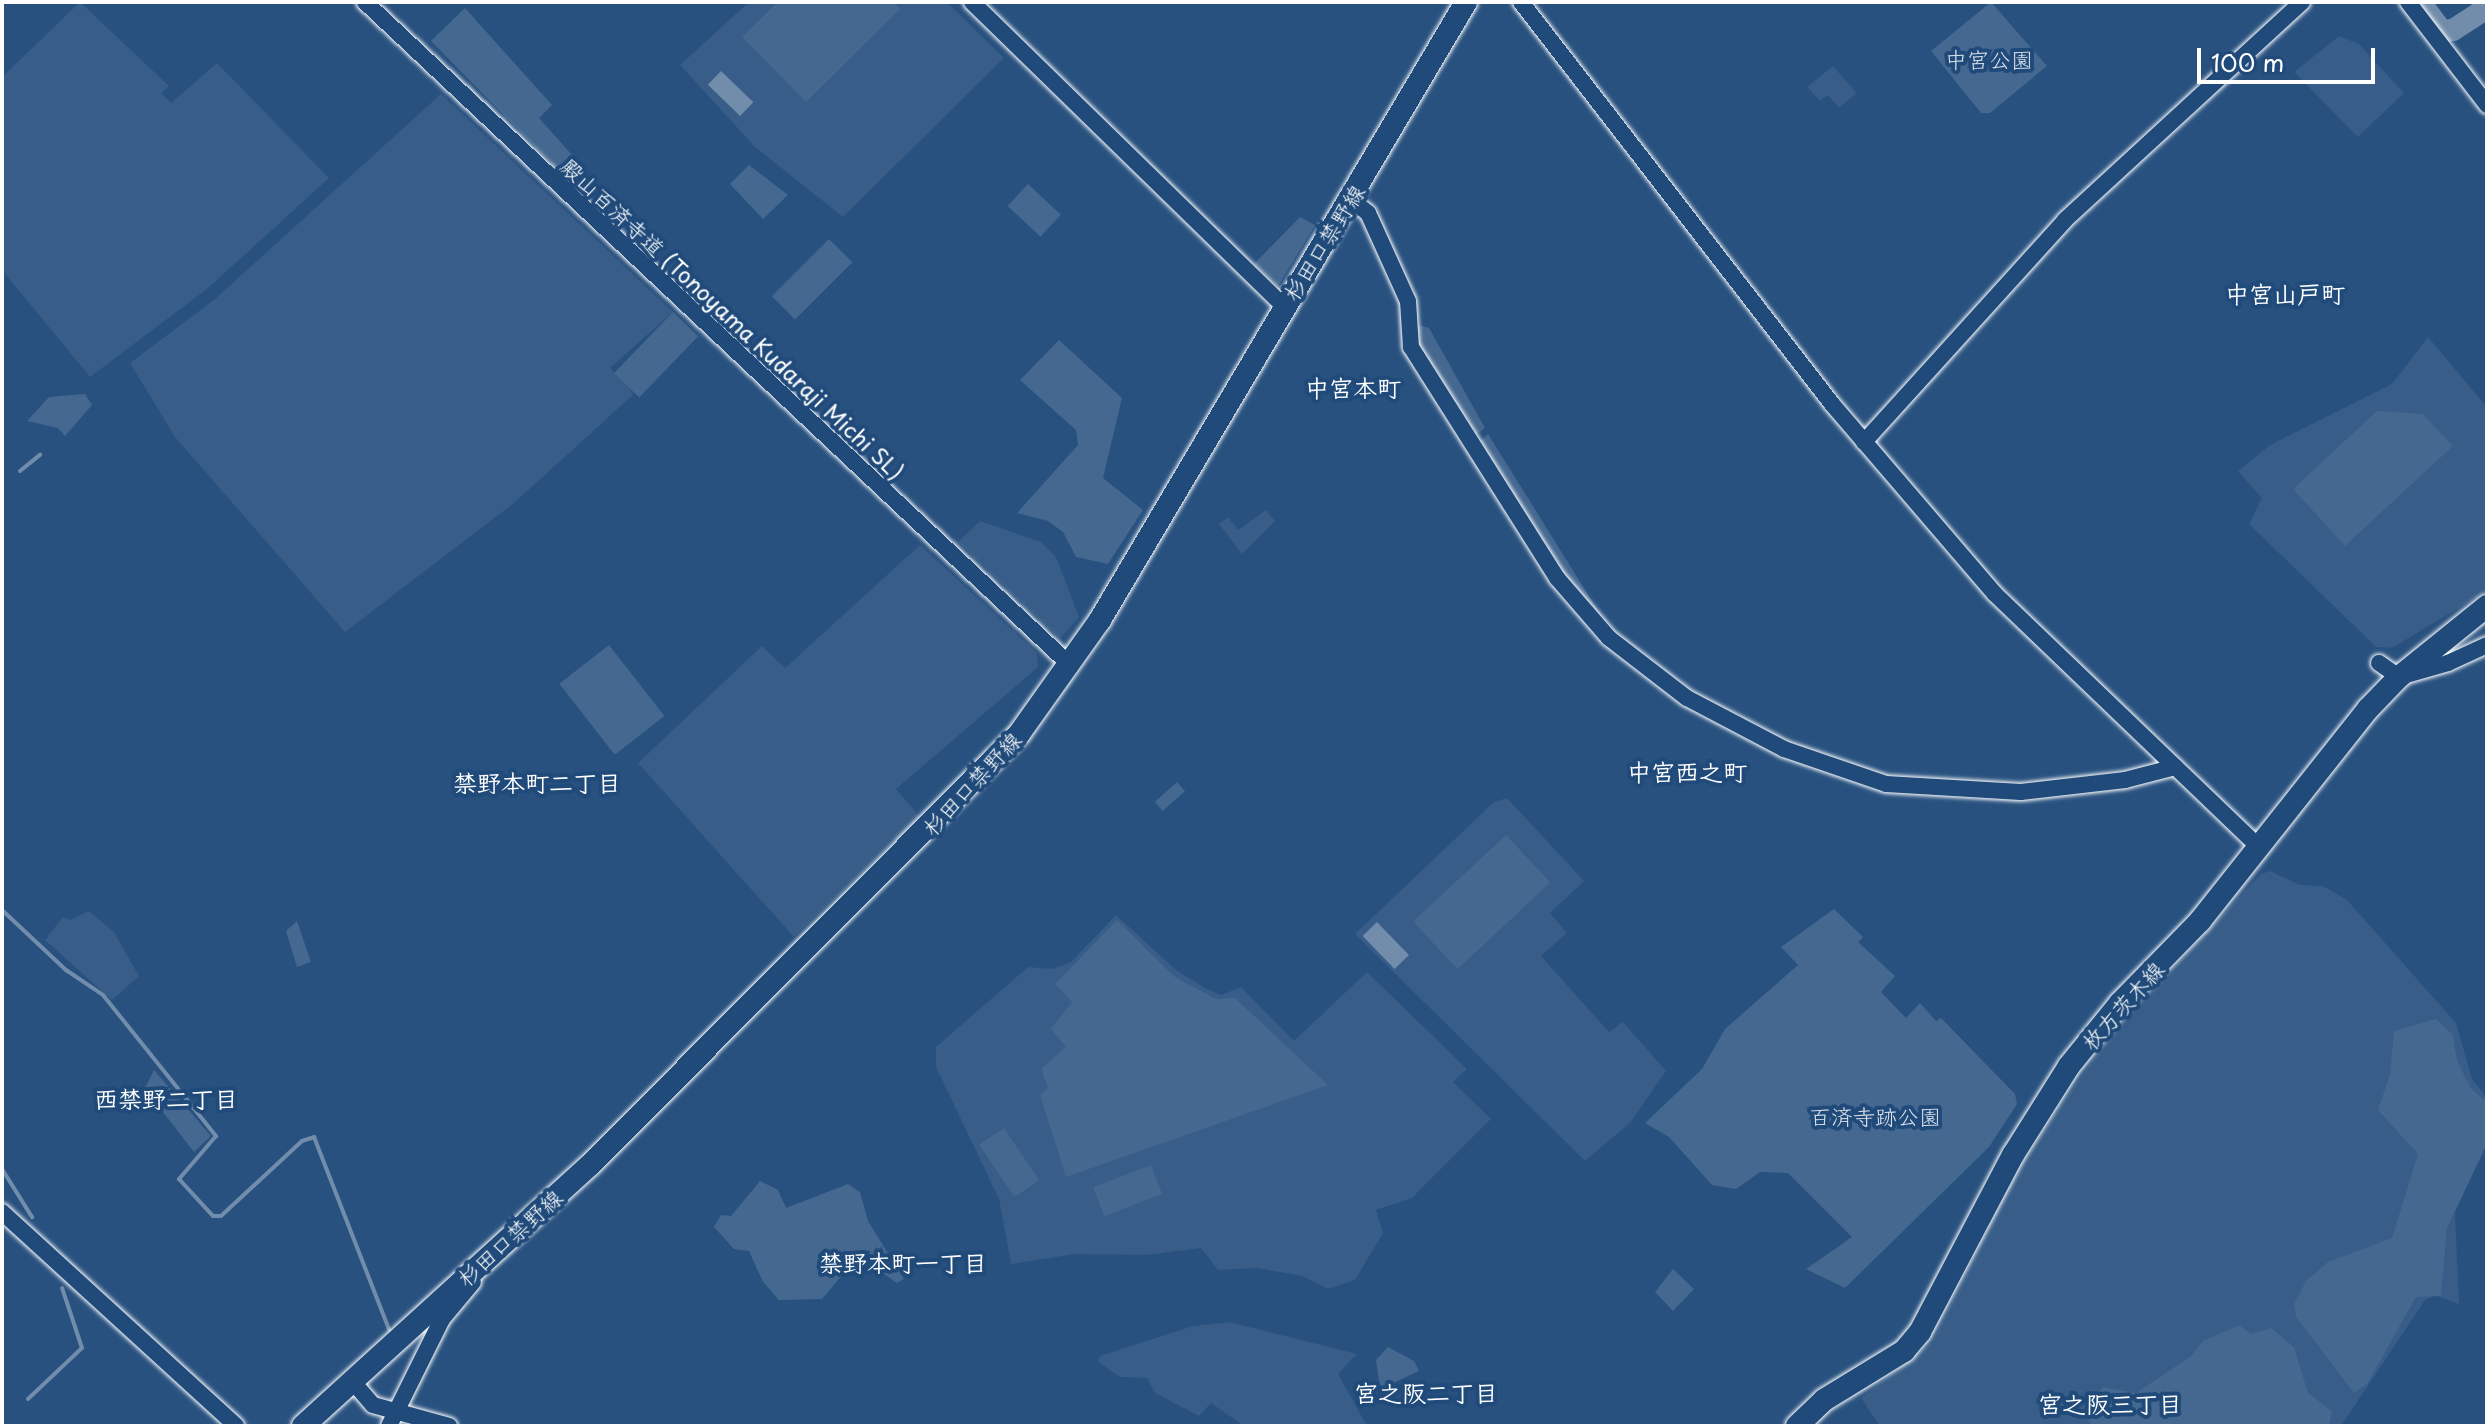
<!DOCTYPE html>
<html>
<head>
<meta charset="utf-8">
<style>
	body { margin:0 }
	#map { position:relative; width:2489px; height:1428px; overflow:hidden; background:#28517f; font-family:"Playpen Sans","Klee One",sans-serif }
	div>[style] { position:absolute }
	.built>* { inset:0; background:#375d88 }
	.green>* { inset:0; background:#446890; transform-origin:0 0 }
	.water>* { inset:0; background:#718dab; transform-origin:0 0 }
	.stream>* { height:4px; margin:-2px; padding:0 2px; transform-origin:2px; border-radius:2px; background:#718dab }
	.river>* { height:22px; margin:-11px; padding:0 11px; transform-origin:11px; border-radius:11px; background:#718dab }
	.roads { filter:drop-shadow(0 0 2px #fff) drop-shadow(0 0 2px #fff) }
	.minor>* { height:16px; margin:-8px; padding:0 8px; transform-origin:8px; border-radius:8px; background:#1f4a7a }
	.major>* { height:22px; margin:-11px; padding:0 11px; transform-origin:11px; border-radius:11px; background:#1f4a7a }
	span { translate:-50% -50%; white-space:nowrap; text-align:center; line-height:1.15; -webkit-text-stroke:8px #1f4a7a; paint-order:stroke }
	.park-label { font-size:22px; color:#dae1e9 }
	.street-label { font-size:22px; color:#fff }
	.neighbourhood-label { font-size:24px; color:#fff; font-weight:700 }
	.frame { position:absolute; inset:0; border:4px solid #fff; pointer-events:none }
	.scale { position:absolute; left:2197px; top:48px; width:178px; height:36px; box-sizing:border-box; border:4px solid #fff; border-top:0; padding-left:10px; font-size:24px; line-height:28px; white-space:nowrap; color:#fff; -webkit-text-stroke:6px #1f4a7a; paint-order:stroke }
</style>
</head>
<body>
<div id="map">
	<div class="built">
		<div style="clip-path:polygon(80px 2px,169px 86px,161px 93px,171px 103px,217px 63px,329px 178px,207px 289px,90px 377px,2px 270px,2px 77px)"></div>
		<div style="clip-path:polygon(749px 2px,947px 2px,1004px 58px,843px 217px,755px 147px,680px 65px)"></div>
		<div style="clip-path:polygon(2339px 36px,2359px 44px,2404px 93px,2358px 137px,2294px 72px)"></div>
		<div style="clip-path:polygon(1833px 66px,1857px 93px,1839px 108px,1828px 95px,1820px 101px,1807px 87px)"></div>
		<div style="clip-path:polygon(441px 94px,673px 312px,610px 368px,634px 394px,514px 503px,345px 632px,175px 437px,130px 363px,215px 299px)"></div>
		<div style="clip-path:polygon(2428px 337px,2487px 407px,2487px 591px,2392px 648px,2376px 647px,2249px 524px,2262px 498px,2238px 471px,2270px 445px,2392px 384px)"></div>
		<div style="clip-path:polygon(1266px 510px,1275px 521px,1242px 554px,1219px 524px,1228px 517px,1238px 530px)"></div>
		<div style="clip-path:polygon(980px 521px,1041px 542px,1056px 557px,1079px 617px,1060px 639px,958px 542px)"></div>
		<div style="clip-path:polygon(920px 545px,1037px 653px,1038px 667px,896px 789px,920px 817px,794px 937px,638px 763px,762px 646px,785px 668px)"></div>
		<div style="clip-path:polygon(1507px 798px,1584px 881px,1550px 913px,1567px 933px,1541px 956px,1609px 1032px,1623px 1022px,1666px 1071px,1630px 1123px,1585px 1161px,1355px 934px,1494px 802px)"></div>
		<div style="clip-path:polygon(2270px 871px,2300px 885px,2323px 886px,2347px 900px,2456px 1023px,2472px 1079px,2487px 1098px,2487px 1144px,2455px 1212px,2459px 1304px,2435px 1295px,2425px 1300px,2341px 1426px,1880px 1426px,1861px 1398px,1932px 1343px,2013px 1178px,2061px 1105px,2115px 1030px,2261px 874px)"></div>
		<div style="clip-path:polygon(89px 911px,114px 932px,139px 976px,112px 1000px,45px 940px,63px 917px,70px 920px)"></div>
		<div style="clip-path:polygon(1116px 915px,1176px 970px,1205px 988px,1221px 995px,1241px 987px,1294px 1041px,1367px 972px,1467px 1069px,1453px 1082px,1491px 1119px,1412px 1198px,1376px 1210px,1383px 1233px,1355px 1280px,1328px 1289px,1302px 1276px,1258px 1268px,1218px 1270px,1201px 1248px,1146px 1255px,1075px 1254px,1011px 1264px,999px 1199px,936px 1067px,936px 1047px,1028px 967px,1053px 969px,1071px 962px)"></div>
		<div style="clip-path:polygon(1229px 1322px,1357px 1354px,1338px 1374px,1367px 1426px,1244px 1426px,1211px 1403px,1199px 1416px,1155px 1393px,1147px 1378px,1120px 1377px,1098px 1362px,1100px 1356px,1193px 1326px)"></div>
	</div>
	<div class="green">
		<div style="clip-path:polygon(778px 2px,893px 2px,900px 9px,806px 102px,742px 37px)"></div>
		<div style="clip-path:polygon(1991px 2px,2047px 66px,1990px 113px,1981px 113px,1931px 51px)"></div>
		<div style="clip-path:polygon(465px 8px,552px 105px,539px 118px,582px 166px,568px 180px,431px 41px)"></div>
		<div style="clip-path:polygon(749px 165px,788px 195px,763px 219px,730px 184px)"></div>
		<div style="left:1028px;top:184px;width:45px;height:30px;rotate:43deg"></div>
		<div style="clip-path:polygon(1300px 217px,1315px 225px,1278px 286px,1254px 264px)"></div>
		<div style="left:829px;top:239px;width:33px;height:81px;rotate:45deg"></div>
		<div style="left:673px;top:312px;width:35px;height:85px;rotate:44deg"></div>
		<div style="clip-path:polygon(1415px 324px,1429px 328px,1485px 428px,1473px 437px,1415px 345px)"></div>
		<div style="clip-path:polygon(1059px 340px,1122px 398px,1103px 478px,1143px 510px,1108px 564px,1076px 557px,1063px 532px,1048px 521px,1017px 513px,1078px 445px,1076px 430px,1020px 380px)"></div>
		<div style="clip-path:polygon(85px 394px,92px 405px,65px 436px,58px 428px,27px 421px,49px 397px)"></div>
		<div style="clip-path:polygon(2377px 411px,2423px 414px,2453px 446px,2345px 546px,2293px 489px)"></div>
		<div style="clip-path:polygon(1488px 434px,1612px 633px,1588px 611px,1479px 443px)"></div>
		<div style="left:609px;top:645px;width:90px;height:63px;rotate:52deg"></div>
		<div style="left:1177px;top:782px;width:12px;height:30px;rotate:48deg"></div>
		<div style="left:1506px;top:835px;width:65px;height:127px;rotate:47deg"></div>
		<div style="clip-path:polygon(1834px 909px,1863px 937px,1858px 942px,1895px 976px,1881px 992px,1906px 1018px,1920px 1003px,1936px 1021px,1941px 1018px,2015px 1094px,2017px 1104px,1989px 1147px,1845px 1288px,1806px 1269px,1852px 1237px,1788px 1173px,1760px 1172px,1736px 1189px,1712px 1185px,1669px 1137px,1645px 1123px,1702px 1069px,1725px 1029px,1798px 965px,1781px 947px)"></div>
		<div style="clip-path:polygon(1117px 920px,1175px 977px,1216px 999px,1235px 998px,1328px 1085px,1066px 1177px,1040px 1095px,1048px 1088px,1041px 1069px,1066px 1047px,1051px 1029px,1072px 1002px,1055px 984px)"></div>
		<div style="clip-path:polygon(297px 921px,311px 962px,297px 967px,286px 931px)"></div>
		<div style="clip-path:polygon(2436px 1019px,2453px 1035px,2457px 1061px,2471px 1089px,2487px 1101px,2487px 1143px,2447px 1228px,2441px 1296px,2416px 1297px,2367px 1384px,2354px 1393px,2296px 1317px,2294px 1304px,2306px 1281px,2328px 1262px,2392px 1238px,2418px 1154px,2378px 1110px,2390px 1074px,2394px 1031px)"></div>
		<div style="clip-path:polygon(154px 1070px,211px 1136px,194px 1152px,163px 1112px,142px 1094px)"></div>
		<div style="left:1004px;top:1128px;width:63px;height:30px;rotate:56deg"></div>
		<div style="left:1151px;top:1165px;width:31px;height:62px;rotate:69deg"></div>
		<div style="clip-path:polygon(760px 1181px,778px 1190px,786px 1208px,848px 1184px,860px 1192px,868px 1221px,904px 1279px,897px 1283px,870px 1264px,848px 1268px,822px 1299px,779px 1300px,763px 1282px,749px 1251px,734px 1249px,714px 1227px,721px 1215px,731px 1216px)"></div>
		<div style="clip-path:polygon(1673px 1269px,1694px 1289px,1673px 1311px,1655px 1292px)"></div>
		<div style="clip-path:polygon(2239px 1325px,2251px 1334px,2271px 1328px,2294px 1347px,2308px 1393px,2332px 1411px,2329px 1426px,2092px 1426px,2084px 1413px,2103px 1387px,2136px 1393px,2191px 1356px,2203px 1341px)"></div>
		<div style="clip-path:polygon(1388px 1347px,1414px 1361px,1419px 1371px,1380px 1389px,1376px 1360px)"></div>
	</div>
	<div class="water">
		<div style="left:721px;top:71px;width:45px;height:19px;rotate:44deg"></div>
		<div style="left:1377px;top:922px;width:46px;height:20px;rotate:46deg"></div>
	</div>
	<div class="stream">
		<div style="left:20px;top:471px;width:26px;rotate:-39deg"></div>
		<div style="left:2px;top:910px;width:88px;rotate:43.2deg"></div>
		<div style="left:66px;top:970px;width:45px;rotate:34deg"></div>
		<div style="left:103px;top:995px;width:181px;rotate:51.3deg"></div>
		<div style="left:216px;top:1136px;width:57px;rotate:130.7deg"></div>
		<div style="left:179px;top:1179px;width:50px;rotate:47.4deg"></div>
		<div style="left:213px;top:1216px;width:8px"></div>
		<div style="left:221px;top:1216px;width:110px;rotate:-42.8deg"></div>
		<div style="left:302px;top:1141px;width:13px;rotate:-18deg"></div>
		<div style="left:314px;top:1137px;width:212px;rotate:68.7deg"></div>
		<div style="left:2px;top:1169px;width:57px;rotate:58deg"></div>
		<div style="left:28px;top:1399px;width:74px;rotate:-43.4deg"></div>
		<div style="left:82px;top:1348px;width:63px;rotate:-108.4deg"></div>
	</div>
	<div class="river">
		<div style="left:2420px;top:2px;width:36px;rotate:53deg"></div>
		<div style="left:2442px;top:31px;width:11px;rotate:-5deg"></div>
		<div style="left:2453px;top:30px;width:40px;rotate:-32.9deg"></div>
	</div>
	<div class="roads">
		<div class="minor">
			<div style="left:365px;top:2px;width:969px;rotate:43.24deg"></div>
			<div style="left:972px;top:2px;width:435px;rotate:44.3deg"></div>
			<div style="left:1521px;top:2px;width:508px;rotate:52.27deg"></div>
			<div style="left:1832px;top:404px;width:250px;rotate:49.4deg"></div>
			<div style="left:1995px;top:594px;width:368px;rotate:43.8deg"></div>
			<div style="left:2408px;top:2px;width:130px;rotate:52.5deg"></div>
			<div style="left:1350px;top:199px;width:23px;rotate:38deg"></div>
			<div style="left:1368px;top:213px;width:97px;rotate:65.6deg"></div>
			<div style="left:1408px;top:301px;width:46px;rotate:86.3deg"></div>
			<div style="left:1411px;top:347px;width:273px;rotate:57.7deg"></div>
			<div style="left:1557px;top:578px;width:79px;rotate:49.1deg"></div>
			<div style="left:1609px;top:638px;width:98px;rotate:37.6deg"></div>
			<div style="left:1687px;top:698px;width:110px;rotate:27.7deg"></div>
			<div style="left:1784px;top:749px;width:108px;rotate:18.9deg"></div>
			<div style="left:1886px;top:784px;width:135px;rotate:3.4deg"></div>
			<div style="left:2021px;top:792px;width:105px;rotate:-6.6deg"></div>
			<div style="left:2125px;top:780px;width:52px;rotate:-14.6deg"></div>
			<div style="left:1864px;top:442px;width:299px;rotate:-47.8deg"></div>
			<div style="left:2065px;top:220px;width:322px;rotate:-42.6deg"></div>
			<div style="left:2379px;top:663px;width:24px;rotate:35deg"></div>
			<div style="left:2399px;top:677px;width:51px;rotate:-15.9deg"></div>
			<div style="left:2448px;top:663px;width:43px;rotate:-24.8deg"></div>
			<div style="left:2px;top:1212px;width:317px;rotate:42.4deg"></div>
			<div style="left:353px;top:1382px;width:30px;rotate:49deg"></div>
			<div style="left:373px;top:1405px;width:79px;rotate:15.4deg"></div>
			<div style="left:389px;top:1426px;width:119px;rotate:-63.6deg"></div>
			<div style="left:442px;top:1319px;width:48px;rotate:-50deg"></div>
		</div>
		<div class="major">
			<div style="left:303px;top:1426px;width:388px;rotate:-42.3deg"></div>
			<div style="left:590px;top:1165px;width:608px;rotate:-45.13deg"></div>
			<div style="left:1019px;top:734px;width:140px;rotate:-54.6deg"></div>
			<div style="left:1100px;top:620px;width:718px;rotate:-59.36deg"></div>
			<div style="left:1797px;top:1426px;width:37px;rotate:-44deg"></div>
			<div style="left:1824px;top:1400px;width:94px;rotate:-31.5deg"></div>
			<div style="left:1904px;top:1351px;width:25px;rotate:-50deg"></div>
			<div style="left:1920px;top:1332px;width:200px;rotate:-62.3deg"></div>
			<div style="left:2013px;top:1155px;width:105px;rotate:-57.8deg"></div>
			<div style="left:2069px;top:1066px;width:81px;rotate:-51deg"></div>
			<div style="left:2120px;top:1003px;width:115px;rotate:-45.7deg"></div>
			<div style="left:2200px;top:921px;width:270px;rotate:-51.6deg"></div>
			<div style="left:2368px;top:709px;width:45px;rotate:-45.9deg"></div>
			<div style="left:2399px;top:677px;width:113px;rotate:-38.9deg"></div>
		</div>
	</div>
	<div class="park-label">
		<span style="left:1989px;top:59px">中宮公園</span>
		<span style="left:1875px;top:1116px">百済寺跡公園</span>
	</div>
	<div class="street-label">
		<span style="left:1323px;top:242px;rotate:-58deg">杉田口禁野線</span>
		<span style="left:733px;top:318px;rotate:43deg">殿山百済寺道 (Tonoyama Kudaraji Michi SL)</span>
		<span style="left:971px;top:783px;rotate:-47deg">杉田口禁野線</span>
		<span style="left:2122px;top:1005px;rotate:-48deg">枚方茨木線</span>
		<span style="left:509px;top:1237px;rotate:-42deg">杉田口禁野線</span>
	</div>
	<div class="neighbourhood-label">
		<span style="left:2285px;top:294px">中宮山戸町</span>
		<span style="left:1353px;top:388px">中宮本町</span>
		<span style="left:1687px;top:772px">中宮西之町</span>
		<span style="left:537px;top:783px">禁野本町二丁目</span>
		<span style="left:166px;top:1099px">西禁野二丁目</span>
		<span style="left:903px;top:1263px">禁野本町一丁目</span>
		<span style="left:1426px;top:1393px">宮之阪二丁目</span>
		<span style="left:2110px;top:1404px">宮之阪三丁目</span>
	</div>
	<div class="frame"></div>
	<div class="scale">100 m</div>
</div>
</body>
</html>
